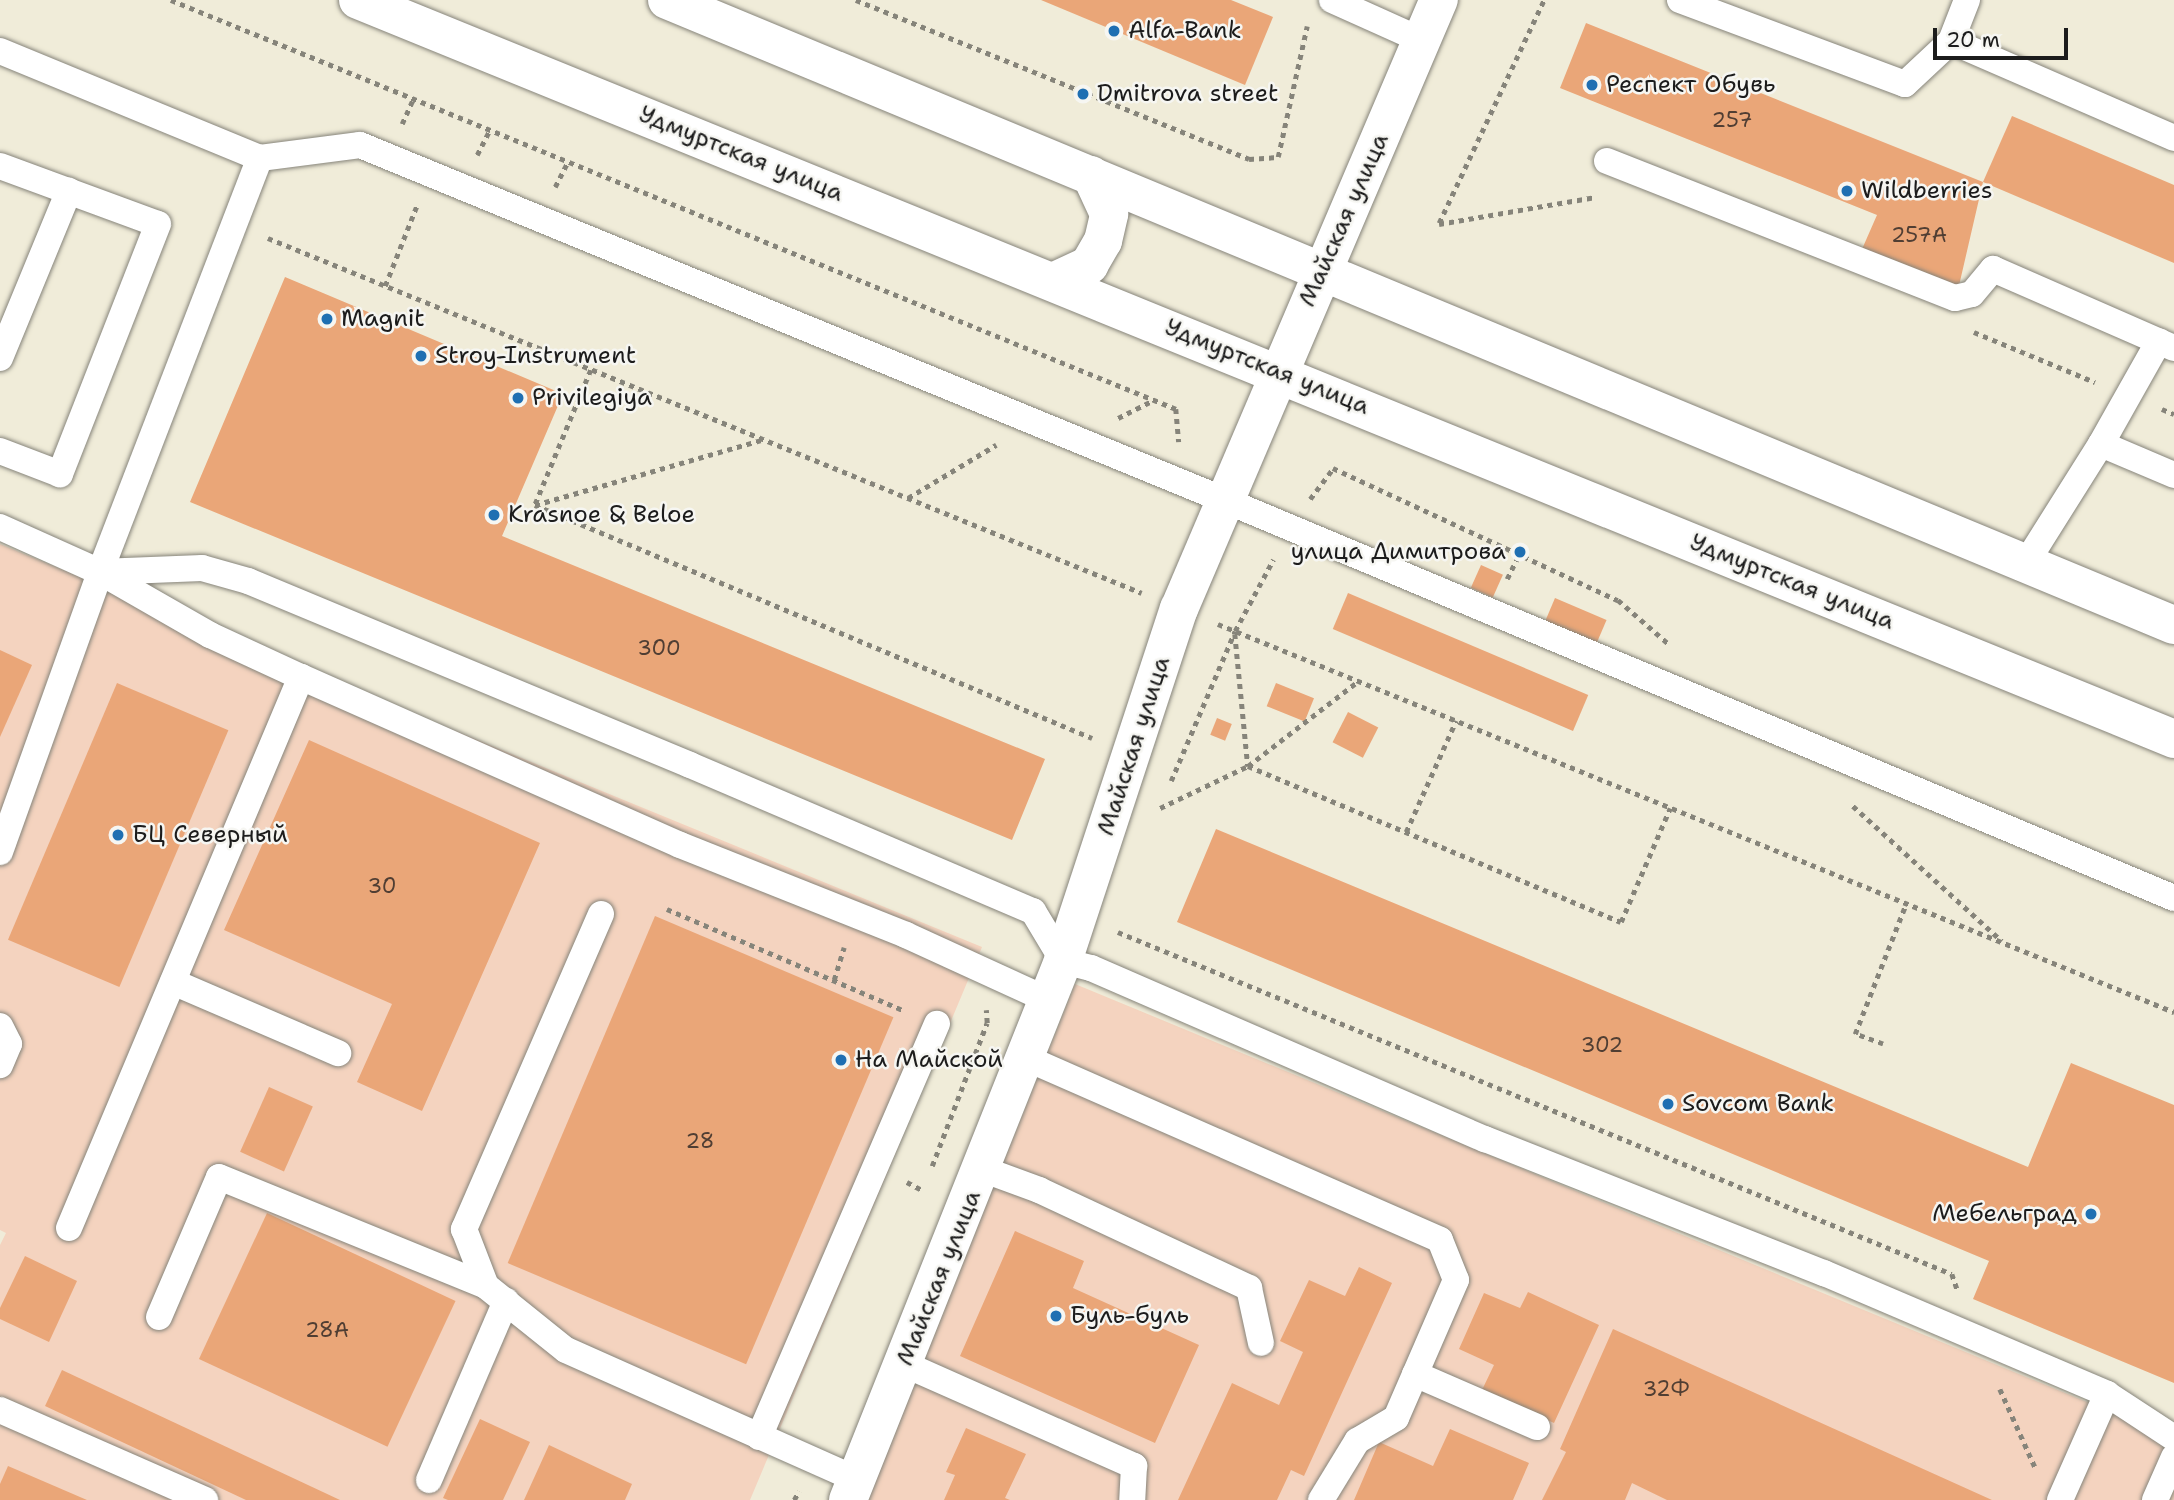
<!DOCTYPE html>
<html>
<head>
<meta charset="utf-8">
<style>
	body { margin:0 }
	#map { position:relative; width:2174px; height:1500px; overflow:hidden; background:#f0ecd9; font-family:"Shantell Sans",sans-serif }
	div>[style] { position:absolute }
	.built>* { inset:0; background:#f4d3bf }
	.building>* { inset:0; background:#eaa678; transform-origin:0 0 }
	.path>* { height:4.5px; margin-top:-2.25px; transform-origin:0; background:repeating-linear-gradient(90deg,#86847a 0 5px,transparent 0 10px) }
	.roads { filter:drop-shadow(0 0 2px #86847a) drop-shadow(0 0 2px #86847a) }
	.service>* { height:26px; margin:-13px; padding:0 13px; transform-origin:13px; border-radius:13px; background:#fff }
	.minor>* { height:38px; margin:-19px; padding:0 19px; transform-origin:19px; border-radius:19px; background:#fff }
	.tertiary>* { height:38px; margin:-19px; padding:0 19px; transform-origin:19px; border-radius:19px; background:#fff }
	.primary>* { height:38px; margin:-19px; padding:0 19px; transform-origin:19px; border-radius:19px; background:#fff }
	.dots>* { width:19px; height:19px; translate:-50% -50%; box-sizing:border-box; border:4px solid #f6f6f2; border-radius:50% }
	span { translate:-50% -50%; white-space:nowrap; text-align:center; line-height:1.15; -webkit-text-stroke:5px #f6f6f2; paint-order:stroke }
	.number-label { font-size:21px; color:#503e33 }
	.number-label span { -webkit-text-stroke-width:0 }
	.poi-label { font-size:24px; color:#1c1c1c }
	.left { translate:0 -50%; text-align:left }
	.right { translate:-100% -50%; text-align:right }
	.street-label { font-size:24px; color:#1c1c1c }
	.scale { position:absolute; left:1933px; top:28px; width:135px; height:32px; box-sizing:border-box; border:4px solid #1c1c1c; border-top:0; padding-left:9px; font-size:21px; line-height:24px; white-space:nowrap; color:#1c1c1c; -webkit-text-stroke:5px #f6f6f2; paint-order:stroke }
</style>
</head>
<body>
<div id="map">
	<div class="built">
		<div style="clip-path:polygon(0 544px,982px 947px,750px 1500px,0 1500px,0 1245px,6px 1233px,0 1230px)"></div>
		<div style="clip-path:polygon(1075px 984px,2174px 1438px,2174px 1500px,868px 1500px)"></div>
	</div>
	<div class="building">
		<div style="clip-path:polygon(1041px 0,1231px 0,1273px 17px,1245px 85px)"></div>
		<div style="clip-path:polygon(1586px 23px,1983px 182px,1958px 290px,1859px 256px,1877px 215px,1560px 88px)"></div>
		<div style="clip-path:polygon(2012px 116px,2174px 185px,2174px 263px,1983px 182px)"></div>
		<div style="clip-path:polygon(285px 277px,563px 394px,502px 536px,1045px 759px,1012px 840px,190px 502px)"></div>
		<div style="left:1481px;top:565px;width:24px;height:25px;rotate:24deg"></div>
		<div style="left:1348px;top:593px;width:261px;height:39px;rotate:23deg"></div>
		<div style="left:1555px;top:598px;width:56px;height:26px;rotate:23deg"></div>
		<div style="clip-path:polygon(0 650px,32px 665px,0 737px)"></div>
		<div style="left:117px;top:683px;width:121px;height:279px;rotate:23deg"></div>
		<div style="left:1276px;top:683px;width:41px;height:25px;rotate:22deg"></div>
		<div style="left:1348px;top:712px;width:34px;height:34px;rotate:27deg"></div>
		<div style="left:1217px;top:718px;width:16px;height:18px;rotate:22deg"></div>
		<div style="clip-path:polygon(309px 740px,540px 843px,422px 1111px,357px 1082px,392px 1004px,224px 930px)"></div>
		<div style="clip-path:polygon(1216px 829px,2028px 1167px,2071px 1063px,2174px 1105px,2174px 1383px,1973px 1299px,1989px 1261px,1177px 922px)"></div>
		<div style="left:655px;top:916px;width:259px;height:377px;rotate:23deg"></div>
		<div style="left:269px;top:1087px;width:48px;height:71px;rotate:24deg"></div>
		<div style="left:267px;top:1213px;width:208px;height:161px;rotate:25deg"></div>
		<div style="clip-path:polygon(1015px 1231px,1084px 1261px,1073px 1288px,1199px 1345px,1155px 1443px,960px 1356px)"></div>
		<div style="clip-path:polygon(25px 1256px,77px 1281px,49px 1342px,0 1319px,0 1308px)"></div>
		<div style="clip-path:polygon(1359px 1267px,1392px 1283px,1304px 1476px,1291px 1470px,1277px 1500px,1178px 1500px,1232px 1383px,1279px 1405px,1303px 1352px,1280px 1341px,1309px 1280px,1345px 1296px)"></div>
		<div style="clip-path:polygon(1528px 1292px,1599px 1325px,1554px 1423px,1482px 1390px,1494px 1365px,1459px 1349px,1484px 1293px,1520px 1308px)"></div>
		<div style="clip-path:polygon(1613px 1329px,1992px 1500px,1667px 1500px,1632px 1483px,1625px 1500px,1542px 1500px,1566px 1452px,1560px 1449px)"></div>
		<div style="clip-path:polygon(62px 1370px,340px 1500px,246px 1500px,45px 1406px)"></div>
		<div style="clip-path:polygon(480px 1419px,530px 1442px,503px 1500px,448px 1500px,443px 1498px)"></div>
		<div style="clip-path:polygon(966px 1428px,1026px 1454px,1005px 1498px,1010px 1500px,944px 1500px,955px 1475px,946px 1472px)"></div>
		<div style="clip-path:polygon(1450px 1429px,1529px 1463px,1513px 1500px,1354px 1500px,1379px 1442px,1433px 1466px)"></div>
		<div style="clip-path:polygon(549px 1445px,632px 1484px,625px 1500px,524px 1500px)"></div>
		<div style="clip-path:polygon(8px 1466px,87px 1500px,0 1500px,0 1484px)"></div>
	</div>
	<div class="path">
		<div style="left:171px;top:0;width:1085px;rotate:22.14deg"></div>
		<div style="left:1176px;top:409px;width:33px;rotate:85deg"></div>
		<div style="left:856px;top:0;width:424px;rotate:22deg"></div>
		<div style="left:1249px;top:159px;width:29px;rotate:-4deg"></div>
		<div style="left:1278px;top:157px;width:134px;rotate:-77.5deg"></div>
		<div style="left:402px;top:124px;width:27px;rotate:-66deg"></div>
		<div style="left:477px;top:155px;width:28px;rotate:-63deg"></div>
		<div style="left:555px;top:187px;width:28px;rotate:-63deg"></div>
		<div style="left:1439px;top:223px;width:246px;rotate:-64.8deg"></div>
		<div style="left:1439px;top:224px;width:159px;rotate:-9.8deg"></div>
		<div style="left:268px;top:238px;width:943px;rotate:22.11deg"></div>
		<div style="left:385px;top:286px;width:87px;rotate:-68.4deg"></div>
		<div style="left:1974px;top:332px;width:131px;rotate:22.5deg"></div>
		<div style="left:591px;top:370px;width:146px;rotate:112.5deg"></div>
		<div style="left:535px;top:505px;width:236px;rotate:-16deg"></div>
		<div style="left:2162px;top:409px;width:13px;rotate:23deg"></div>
		<div style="left:1118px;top:418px;width:40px;rotate:-26.6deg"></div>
		<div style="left:908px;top:498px;width:103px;rotate:-31.1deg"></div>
		<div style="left:1310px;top:499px;width:39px;rotate:-53deg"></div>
		<div style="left:1333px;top:468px;width:314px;rotate:24.9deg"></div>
		<div style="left:1618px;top:600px;width:69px;rotate:40.9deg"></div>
		<div style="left:535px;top:505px;width:604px;rotate:22.7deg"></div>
		<div style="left:1507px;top:579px;width:30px;rotate:-64deg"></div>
		<div style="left:1218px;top:624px;width:1032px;rotate:22.09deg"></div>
		<div style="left:1235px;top:634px;width:133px;rotate:84.4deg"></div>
		<div style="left:1248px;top:766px;width:404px;rotate:22.7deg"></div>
		<div style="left:1621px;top:922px;width:124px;rotate:-66.7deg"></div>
		<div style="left:1171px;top:781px;width:163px;rotate:-66.9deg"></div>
		<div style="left:1235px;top:631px;width:81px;rotate:-61.8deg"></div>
		<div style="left:1853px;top:806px;width:201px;rotate:42.2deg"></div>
		<div style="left:1160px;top:808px;width:98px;rotate:-25.5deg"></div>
		<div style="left:1248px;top:766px;width:138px;rotate:-37.6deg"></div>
		<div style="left:1406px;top:832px;width:122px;rotate:-65.8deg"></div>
		<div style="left:667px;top:909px;width:259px;rotate:23.2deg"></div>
		<div style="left:1118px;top:932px;width:901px;rotate:22.3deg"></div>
		<div style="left:1952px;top:1274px;width:18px;rotate:71deg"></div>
		<div style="left:834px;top:980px;width:34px;rotate:-73deg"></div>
		<div style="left:1883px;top:1044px;width:30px;rotate:-160deg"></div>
		<div style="left:1855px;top:1034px;width:140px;rotate:-68.6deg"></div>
		<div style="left:932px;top:1166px;width:153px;rotate:-69deg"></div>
		<div style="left:987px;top:1023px;width:13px;rotate:-94deg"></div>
		<div style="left:907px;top:1182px;width:17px;rotate:28deg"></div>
		<div style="left:2000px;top:1389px;width:85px;rotate:65.8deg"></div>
		<div style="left:794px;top:1500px;width:10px;rotate:-61deg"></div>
	</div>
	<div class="roads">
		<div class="service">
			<div style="left:1332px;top:0;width:98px;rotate:24.2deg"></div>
			<div style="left:1680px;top:0;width:240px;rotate:20.5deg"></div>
			<div style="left:1905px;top:84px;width:63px;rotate:-43.1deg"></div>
			<div style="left:1951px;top:41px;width:243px;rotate:23.5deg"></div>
			<div style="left:1951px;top:41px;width:44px;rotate:-68.7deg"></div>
			<div style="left:0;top:51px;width:281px;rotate:22.4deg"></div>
			<div style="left:260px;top:158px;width:101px;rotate:-7.4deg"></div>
			<div style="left:360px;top:145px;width:932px;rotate:22.33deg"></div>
			<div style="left:1222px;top:499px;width:1032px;rotate:22.74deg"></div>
			<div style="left:1607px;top:161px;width:374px;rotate:21.5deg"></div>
			<div style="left:1955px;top:298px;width:17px;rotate:-13deg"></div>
			<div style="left:1972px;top:294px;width:33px;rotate:-50deg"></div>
			<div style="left:1993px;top:269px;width:197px;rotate:23.6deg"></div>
			<div style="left:0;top:166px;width:168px;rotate:20.2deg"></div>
			<div style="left:158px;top:224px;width:269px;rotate:111.4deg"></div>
			<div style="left:60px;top:474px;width:64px;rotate:-159deg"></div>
			<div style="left:0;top:358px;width:181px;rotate:-67.6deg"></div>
			<div style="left:2101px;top:444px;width:118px;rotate:-60.6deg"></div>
			<div style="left:0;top:527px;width:110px;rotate:24.2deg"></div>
			<div style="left:100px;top:572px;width:127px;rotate:29.8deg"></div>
			<div style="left:210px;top:635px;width:100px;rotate:24.8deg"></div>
			<div style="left:301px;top:677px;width:415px;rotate:23.9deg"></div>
			<div style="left:680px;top:845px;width:243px;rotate:21.7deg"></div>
			<div style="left:906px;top:935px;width:156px;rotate:24.6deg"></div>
			<div style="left:2026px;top:563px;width:141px;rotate:-57.8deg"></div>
			<div style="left:2101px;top:444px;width:79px;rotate:23deg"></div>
			<div style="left:100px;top:572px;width:102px;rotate:-2.2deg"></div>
			<div style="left:202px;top:568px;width:48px;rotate:15.8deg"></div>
			<div style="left:248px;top:581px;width:479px;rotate:22.6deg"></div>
			<div style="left:690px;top:765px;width:373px;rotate:23.1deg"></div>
			<div style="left:1033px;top:911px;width:58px;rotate:59deg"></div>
			<div style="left:1063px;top:961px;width:29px;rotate:14deg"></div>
			<div style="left:1091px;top:968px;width:430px;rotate:23.5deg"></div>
			<div style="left:1485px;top:1139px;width:365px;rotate:21.6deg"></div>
			<div style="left:1824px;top:1273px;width:308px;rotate:23.1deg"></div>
			<div style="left:2107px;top:1394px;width:80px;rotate:33.3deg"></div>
			<div style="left:0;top:852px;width:297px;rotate:-70.3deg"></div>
			<div style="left:100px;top:572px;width:444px;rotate:-68.9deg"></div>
			<div style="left:601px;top:914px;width:344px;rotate:113.5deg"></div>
			<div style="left:464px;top:1229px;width:61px;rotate:68.9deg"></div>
			<div style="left:486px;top:1286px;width:102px;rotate:38.7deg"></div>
			<div style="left:566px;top:1350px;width:320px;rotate:24deg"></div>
			<div style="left:173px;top:982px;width:180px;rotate:23.3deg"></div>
			<div style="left:0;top:1026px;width:20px;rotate:63deg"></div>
			<div style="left:9px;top:1044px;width:23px;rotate:113deg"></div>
			<div style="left:1026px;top:1058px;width:452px;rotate:23.7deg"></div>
			<div style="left:1440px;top:1240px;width:43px;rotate:68.2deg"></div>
			<div style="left:1456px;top:1280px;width:150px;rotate:113.5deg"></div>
			<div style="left:1396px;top:1418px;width:45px;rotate:149.5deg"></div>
			<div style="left:1357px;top:1441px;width:69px;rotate:121.4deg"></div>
			<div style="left:982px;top:1169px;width:61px;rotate:20.2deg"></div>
			<div style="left:1039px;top:1190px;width:232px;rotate:25deg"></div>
			<div style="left:1249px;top:1288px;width:56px;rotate:77.7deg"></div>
			<div style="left:69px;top:1228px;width:598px;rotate:-67.17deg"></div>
			<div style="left:159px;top:1317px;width:152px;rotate:-66.8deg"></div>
			<div style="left:219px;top:1177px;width:288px;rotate:22.2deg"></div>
			<div style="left:904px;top:1364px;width:252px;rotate:23.9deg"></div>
			<div style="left:1134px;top:1466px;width:34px;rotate:93deg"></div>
			<div style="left:1415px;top:1374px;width:133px;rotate:23.5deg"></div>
			<div style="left:0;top:1410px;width:224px;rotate:23.7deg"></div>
			<div style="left:759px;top:1437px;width:450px;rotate:-66.7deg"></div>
			<div style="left:429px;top:1480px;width:195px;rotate:-66.7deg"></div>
			<div style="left:2060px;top:1500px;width:116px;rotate:-66.1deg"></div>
			<div style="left:2155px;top:1500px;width:47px;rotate:-66.2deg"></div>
		</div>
		<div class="minor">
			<div style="left:848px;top:1500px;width:580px;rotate:-68.25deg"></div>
			<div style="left:1063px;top:961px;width:371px;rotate:-71.8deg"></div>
			<div style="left:1179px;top:609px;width:258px;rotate:-66.9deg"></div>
		</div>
		<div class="tertiary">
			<div style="left:1280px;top:372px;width:405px;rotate:-66.9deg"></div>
		</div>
		<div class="primary">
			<div style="left:358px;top:0;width:1961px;rotate:22.14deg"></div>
			<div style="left:667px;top:0;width:1631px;rotate:22.53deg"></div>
			<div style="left:1055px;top:281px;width:38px;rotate:-25deg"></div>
			<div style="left:1089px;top:265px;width:28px;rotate:-60deg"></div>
			<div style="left:1103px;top:241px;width:28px;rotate:-77deg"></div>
			<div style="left:1109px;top:214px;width:43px;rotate:-114.8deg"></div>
		</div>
	</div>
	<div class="dots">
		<div style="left:1114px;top:31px;background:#1f6fb2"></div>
		<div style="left:1592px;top:85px;background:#1f6fb2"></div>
		<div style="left:1083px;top:94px;background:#1f6fb2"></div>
		<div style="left:1847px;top:191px;background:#1f6fb2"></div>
		<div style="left:327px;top:319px;background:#1f6fb2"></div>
		<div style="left:421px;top:356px;background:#1f6fb2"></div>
		<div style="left:518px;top:398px;background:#1f6fb2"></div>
		<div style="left:494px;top:515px;background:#1f6fb2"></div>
		<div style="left:1520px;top:552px;background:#1f6fb2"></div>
		<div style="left:118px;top:835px;background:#1f6fb2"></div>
		<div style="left:841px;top:1060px;background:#1f6fb2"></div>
		<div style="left:1668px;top:1104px;background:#1f6fb2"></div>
		<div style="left:2091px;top:1214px;background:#1f6fb2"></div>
		<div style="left:1056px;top:1316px;background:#1f6fb2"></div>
	</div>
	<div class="number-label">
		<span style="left:1732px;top:120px">257</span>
		<span style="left:1919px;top:235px">257А</span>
		<span style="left:659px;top:648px">300</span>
		<span style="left:382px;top:886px">30</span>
		<span style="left:1602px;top:1045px">302</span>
		<span style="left:700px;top:1141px">28</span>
		<span style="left:327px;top:1330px">28А</span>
		<span style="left:1666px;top:1389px">32Ф</span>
	</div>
	<div class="poi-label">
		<span class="left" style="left:1128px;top:31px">Alfa-Bank</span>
		<span class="left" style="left:1606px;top:85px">Респект Обувь</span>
		<span class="left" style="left:1097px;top:94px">Dmitrova street</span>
		<span class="left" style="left:1861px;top:191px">Wildberries</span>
		<span class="left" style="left:341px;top:319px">Magnit</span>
		<span class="left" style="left:435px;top:356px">Stroy-Instrument</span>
		<span class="left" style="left:532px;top:398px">Privilegiya</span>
		<span class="left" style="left:508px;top:515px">Krasnoe &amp; Beloe</span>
		<span class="right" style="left:1506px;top:552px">улица Димитрова</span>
		<span class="left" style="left:132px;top:835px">БЦ Северный</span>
		<span class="left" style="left:855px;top:1060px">На Майской</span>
		<span class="left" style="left:1682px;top:1104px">Sovcom Bank</span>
		<span class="right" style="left:2077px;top:1214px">Мебельград</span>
		<span class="left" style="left:1070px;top:1316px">Буль-буль</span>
	</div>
	<div class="street-label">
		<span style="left:741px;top:154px;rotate:22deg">Удмуртская улица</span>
		<span style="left:1344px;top:220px;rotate:-66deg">Майская улица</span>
		<span style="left:1267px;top:367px;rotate:22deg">Удмуртская улица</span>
		<span style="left:1792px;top:582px;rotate:22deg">Удмуртская улица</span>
		<span style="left:1134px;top:746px;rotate:-72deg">Майская улица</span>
		<span style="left:939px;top:1278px;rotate:-68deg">Майская улица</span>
	</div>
	<div class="scale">20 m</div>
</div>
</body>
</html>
